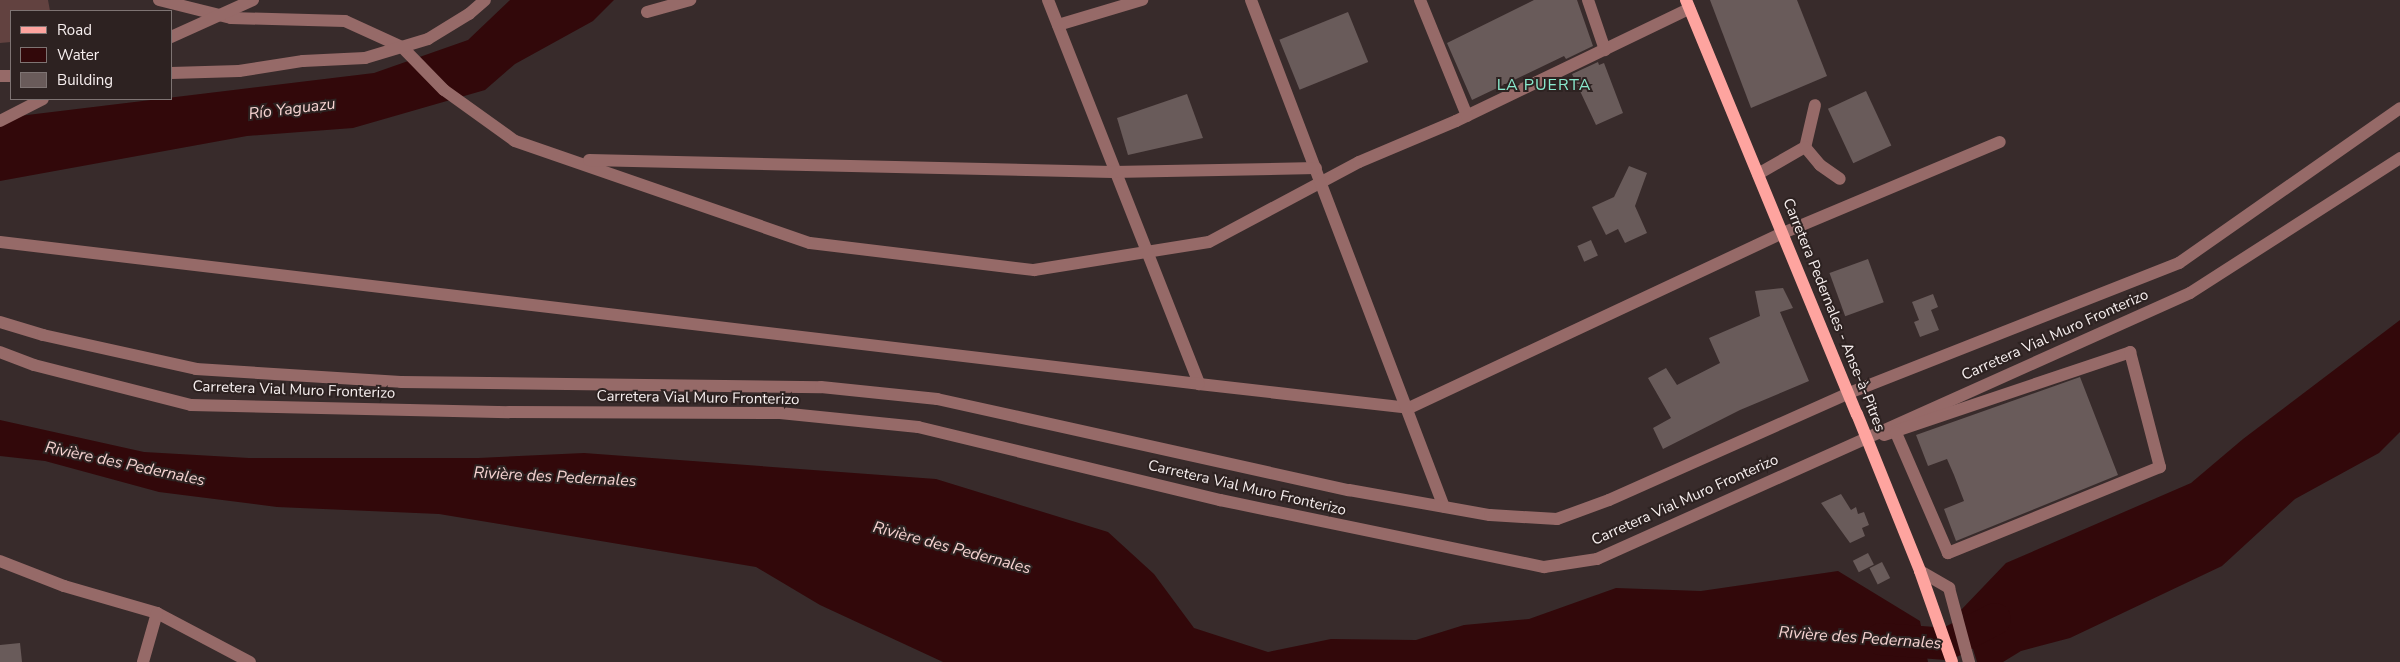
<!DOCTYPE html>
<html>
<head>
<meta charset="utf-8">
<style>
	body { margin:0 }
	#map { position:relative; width:2400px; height:662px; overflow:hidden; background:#382b2b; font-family:"Nunito Sans",sans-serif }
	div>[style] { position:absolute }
	.green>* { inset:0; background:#624240 }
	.water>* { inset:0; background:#32080a }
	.river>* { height:32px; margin:-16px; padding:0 16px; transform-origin:16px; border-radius:16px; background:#32080a }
	.building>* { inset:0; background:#695b5a; transform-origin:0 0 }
	.minor>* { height:12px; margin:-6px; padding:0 6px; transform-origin:6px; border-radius:6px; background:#966a68 }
	.major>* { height:12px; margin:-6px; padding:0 6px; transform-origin:6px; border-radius:6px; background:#fea49f }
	span { translate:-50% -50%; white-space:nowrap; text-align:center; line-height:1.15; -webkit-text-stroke:4px #2d2221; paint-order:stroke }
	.street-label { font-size:15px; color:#f7efef }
	.neighbourhood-label { font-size:16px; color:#8aeace; letter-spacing:1px }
	.water-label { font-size:16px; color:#f6d3d1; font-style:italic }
	.legend { position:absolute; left:10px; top:10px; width:162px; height:90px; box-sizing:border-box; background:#2d2221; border:1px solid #7e7473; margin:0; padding:6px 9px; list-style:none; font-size:15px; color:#f7efef }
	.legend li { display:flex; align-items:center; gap:10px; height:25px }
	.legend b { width:25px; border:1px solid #7e7473 }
</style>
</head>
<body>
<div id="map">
	<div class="green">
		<div style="clip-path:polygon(0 0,48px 0,50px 11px,11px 11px,11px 42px,0 43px)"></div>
	</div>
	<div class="water">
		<div style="clip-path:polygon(510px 0,614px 0,593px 21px,515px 64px,485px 90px,353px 128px,247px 136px,0 181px,0 124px,19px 116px,374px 73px,468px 40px)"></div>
		<div style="clip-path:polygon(2400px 320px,2400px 432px,2379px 453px,2295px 499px,2222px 566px,2070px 638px,2021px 651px,2003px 662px,1977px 662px,1961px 610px,2006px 563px,2191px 483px,2243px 439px)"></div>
		<div style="clip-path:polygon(0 420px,144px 452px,249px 458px,478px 458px,584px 453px,936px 479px,1108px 532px,1154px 574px,1194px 628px,1268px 652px,1331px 639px,1416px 640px,1464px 625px,1529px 619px,1616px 588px,1701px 591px,1838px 571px,1920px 621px,1928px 662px,943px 662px,820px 605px,756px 567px,439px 514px,277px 507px,159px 492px,45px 461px,0 456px)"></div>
	</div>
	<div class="river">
		<div style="left:1881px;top:639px;width:66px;rotate:4.3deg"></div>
		<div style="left:1947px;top:644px;width:54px;rotate:-27.5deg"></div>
	</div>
	<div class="building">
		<div style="clip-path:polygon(1534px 0,1577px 0,1593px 46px,1566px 59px,1564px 56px,1472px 100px,1447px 43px)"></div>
		<div style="clip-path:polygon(1710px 0,1797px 0,1827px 76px,1751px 108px)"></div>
		<div style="left:1348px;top:12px;width:54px;height:74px;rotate:68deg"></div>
		<div style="clip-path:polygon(1598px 62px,1599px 65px,1604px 63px,1623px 113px,1596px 125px,1572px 74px)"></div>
		<div style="left:1866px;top:91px;width:60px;height:42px;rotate:65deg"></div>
		<div style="clip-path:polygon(1187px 94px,1203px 138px,1128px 155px,1117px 118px)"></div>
		<div style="clip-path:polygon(1629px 166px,1647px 173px,1635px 206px,1647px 233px,1625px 243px,1618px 229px,1606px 235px,1592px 207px,1614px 197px)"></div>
		<div style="left:1591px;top:240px;width:17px;height:15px;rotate:66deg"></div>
		<div style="left:1868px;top:259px;width:46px;height:41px;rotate:70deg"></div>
		<div style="clip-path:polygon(1783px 288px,1793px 308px,1780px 312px,1809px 381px,1740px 410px,1663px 449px,1653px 428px,1671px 418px,1648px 378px,1666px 368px,1677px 385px,1720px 363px,1709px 338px,1760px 316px,1755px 291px)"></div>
		<div style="clip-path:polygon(1933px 294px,1938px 307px,1931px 310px,1939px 330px,1920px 337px,1914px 322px,1919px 320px,1912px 302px)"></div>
		<div style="clip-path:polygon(2080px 377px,2118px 475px,1956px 541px,1944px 509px,1964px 501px,1954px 475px,1947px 459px,1928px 466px,1916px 435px)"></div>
		<div style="clip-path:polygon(1841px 494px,1851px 510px,1856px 507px,1858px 514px,1864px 512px,1869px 525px,1862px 528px,1865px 536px,1850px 543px,1821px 503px)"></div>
		<div style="left:1868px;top:553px;width:13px;height:17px;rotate:63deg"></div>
		<div style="left:1882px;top:562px;width:18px;height:14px;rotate:63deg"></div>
		<div style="clip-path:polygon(20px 643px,22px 662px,0 662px,0 645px)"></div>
	</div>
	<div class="minor">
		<div style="left:159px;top:0;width:74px;rotate:14deg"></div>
		<div style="left:231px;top:18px;width:114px;rotate:1.5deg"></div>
		<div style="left:345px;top:21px;width:63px;rotate:24.5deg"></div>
		<div style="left:402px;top:47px;width:60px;rotate:45.7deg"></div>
		<div style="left:444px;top:90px;width:87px;rotate:35.7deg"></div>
		<div style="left:515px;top:141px;width:312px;rotate:19.1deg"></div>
		<div style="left:810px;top:243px;width:226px;rotate:6.9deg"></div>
		<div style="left:1034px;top:270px;width:177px;rotate:-9.1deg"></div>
		<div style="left:1209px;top:242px;width:170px;rotate:-28.1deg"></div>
		<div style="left:1359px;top:162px;width:105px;rotate:-22.9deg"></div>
		<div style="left:1456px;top:121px;width:259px;rotate:-25.7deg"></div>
		<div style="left:1048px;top:0;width:413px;rotate:68.5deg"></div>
		<div style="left:1199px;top:384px;width:211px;rotate:6.5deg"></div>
		<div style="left:1409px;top:408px;width:413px;rotate:-25.1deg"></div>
		<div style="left:1783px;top:233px;width:235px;rotate:-22.8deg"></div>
		<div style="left:1251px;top:0;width:542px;rotate:69.16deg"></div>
		<div style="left:1420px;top:0;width:125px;rotate:67.9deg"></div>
		<div style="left:1588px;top:0;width:53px;rotate:71.2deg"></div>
		<div style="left:647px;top:12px;width:45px;rotate:-15.6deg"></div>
		<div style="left:1058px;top:25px;width:88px;rotate:-16.6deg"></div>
		<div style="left:171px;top:37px;width:90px;rotate:-24.3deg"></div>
		<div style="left:171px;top:73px;width:68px;rotate:-1.7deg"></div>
		<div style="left:239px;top:71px;width:65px;rotate:-8.9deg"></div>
		<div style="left:303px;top:61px;width:62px;rotate:-2.8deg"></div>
		<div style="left:365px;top:58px;width:66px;rotate:-16.8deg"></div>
		<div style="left:428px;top:39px;width:48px;rotate:-31.4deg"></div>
		<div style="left:469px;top:14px;width:21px;rotate:-41deg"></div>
		<div style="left:0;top:76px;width:11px"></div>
		<div style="left:0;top:121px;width:48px;rotate:-27.1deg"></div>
		<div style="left:1805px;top:148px;width:44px;rotate:-76.9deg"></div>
		<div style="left:589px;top:160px;width:524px;rotate:1.31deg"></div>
		<div style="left:1113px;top:172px;width:203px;rotate:-1.1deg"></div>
		<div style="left:1758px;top:174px;width:54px;rotate:-29.9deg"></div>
		<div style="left:1805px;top:147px;width:23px;rotate:50deg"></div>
		<div style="left:1820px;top:165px;width:24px;rotate:35deg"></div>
		<div style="left:0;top:242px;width:1207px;rotate:6.75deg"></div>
		<div style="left:0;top:322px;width:45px;rotate:16.8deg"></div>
		<div style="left:43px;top:335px;width:157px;rotate:12.5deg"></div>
		<div style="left:196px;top:369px;width:205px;rotate:3.6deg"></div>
		<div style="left:401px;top:382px;width:420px;rotate:0.7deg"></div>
		<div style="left:821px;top:387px;width:117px;rotate:5.9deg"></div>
		<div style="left:937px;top:399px;width:422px;rotate:12.5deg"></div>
		<div style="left:1349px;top:490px;width:143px;rotate:10.1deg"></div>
		<div style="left:1490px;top:515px;width:67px;rotate:3.4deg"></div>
		<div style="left:1557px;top:519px;width:55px;rotate:-20.1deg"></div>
		<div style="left:1609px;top:500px;width:263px;rotate:-24deg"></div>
		<div style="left:1849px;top:393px;width:355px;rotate:-21.5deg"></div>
		<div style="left:2179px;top:263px;width:270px;rotate:-35deg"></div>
		<div style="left:0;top:352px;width:36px;rotate:21deg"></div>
		<div style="left:34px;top:365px;width:162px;rotate:14.3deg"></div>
		<div style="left:191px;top:405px;width:318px;rotate:1.3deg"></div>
		<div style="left:509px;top:412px;width:271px;rotate:0.2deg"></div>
		<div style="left:780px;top:413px;width:139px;rotate:5.8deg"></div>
		<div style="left:918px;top:427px;width:311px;rotate:13.6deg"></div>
		<div style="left:1220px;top:500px;width:331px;rotate:11.7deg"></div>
		<div style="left:1544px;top:567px;width:54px;rotate:-8.6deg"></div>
		<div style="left:1597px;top:559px;width:650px;rotate:-24.16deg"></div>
		<div style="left:2190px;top:293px;width:250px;rotate:-32.7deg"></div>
		<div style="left:1884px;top:435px;width:260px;rotate:-18.6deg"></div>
		<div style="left:2130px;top:352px;width:119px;rotate:75.4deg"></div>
		<div style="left:2160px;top:467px;width:229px;rotate:157.9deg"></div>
		<div style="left:1948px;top:553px;width:131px;rotate:-113.4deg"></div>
		<div style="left:0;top:561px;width:69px;rotate:21.3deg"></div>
		<div style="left:64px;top:586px;width:97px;rotate:16.2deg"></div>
		<div style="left:157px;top:613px;width:105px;rotate:27.8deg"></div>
		<div style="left:1920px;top:571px;width:34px;rotate:30deg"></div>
		<div style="left:1949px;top:588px;width:77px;rotate:74.9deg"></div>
		<div style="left:143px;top:662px;width:51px;rotate:-74.1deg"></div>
	</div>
	<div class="major">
		<div style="left:1686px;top:0;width:448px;rotate:67.6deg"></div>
		<div style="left:1857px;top:414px;width:169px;rotate:68.1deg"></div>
		<div style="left:1920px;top:571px;width:96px;rotate:70.6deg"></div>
	</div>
	<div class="street-label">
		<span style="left:1834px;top:315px;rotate:68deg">Carretera Pedernales - Anse-à-Pitres</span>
		<span style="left:2055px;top:335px;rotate:-24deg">Carretera Vial Muro Fronterizo</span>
		<span style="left:294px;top:390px;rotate:2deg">Carretera Vial Muro Fronterizo</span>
		<span style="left:698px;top:398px;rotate:1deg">Carretera Vial Muro Fronterizo</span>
		<span style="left:1247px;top:488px;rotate:13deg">Carretera Vial Muro Fronterizo</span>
		<span style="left:1685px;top:500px;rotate:-24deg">Carretera Vial Muro Fronterizo</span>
	</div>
	<div class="neighbourhood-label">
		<span style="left:1544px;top:85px">LA PUERTA</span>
	</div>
	<div class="water-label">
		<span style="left:292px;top:109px;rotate:-7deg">Río Yaguazu</span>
		<span style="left:125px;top:464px;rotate:12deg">Rivière des Pedernales</span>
		<span style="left:555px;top:477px;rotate:3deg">Rivière des Pedernales</span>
		<span style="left:952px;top:548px;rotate:15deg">Rivière des Pedernales</span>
		<span style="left:1860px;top:638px;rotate:4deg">Rivière des Pedernales</span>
	</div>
	<ul class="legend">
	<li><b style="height:6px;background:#fea49f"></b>Road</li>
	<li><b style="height:14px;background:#32080a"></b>Water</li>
	<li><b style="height:14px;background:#695b5a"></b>Building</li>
	</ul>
</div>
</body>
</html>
